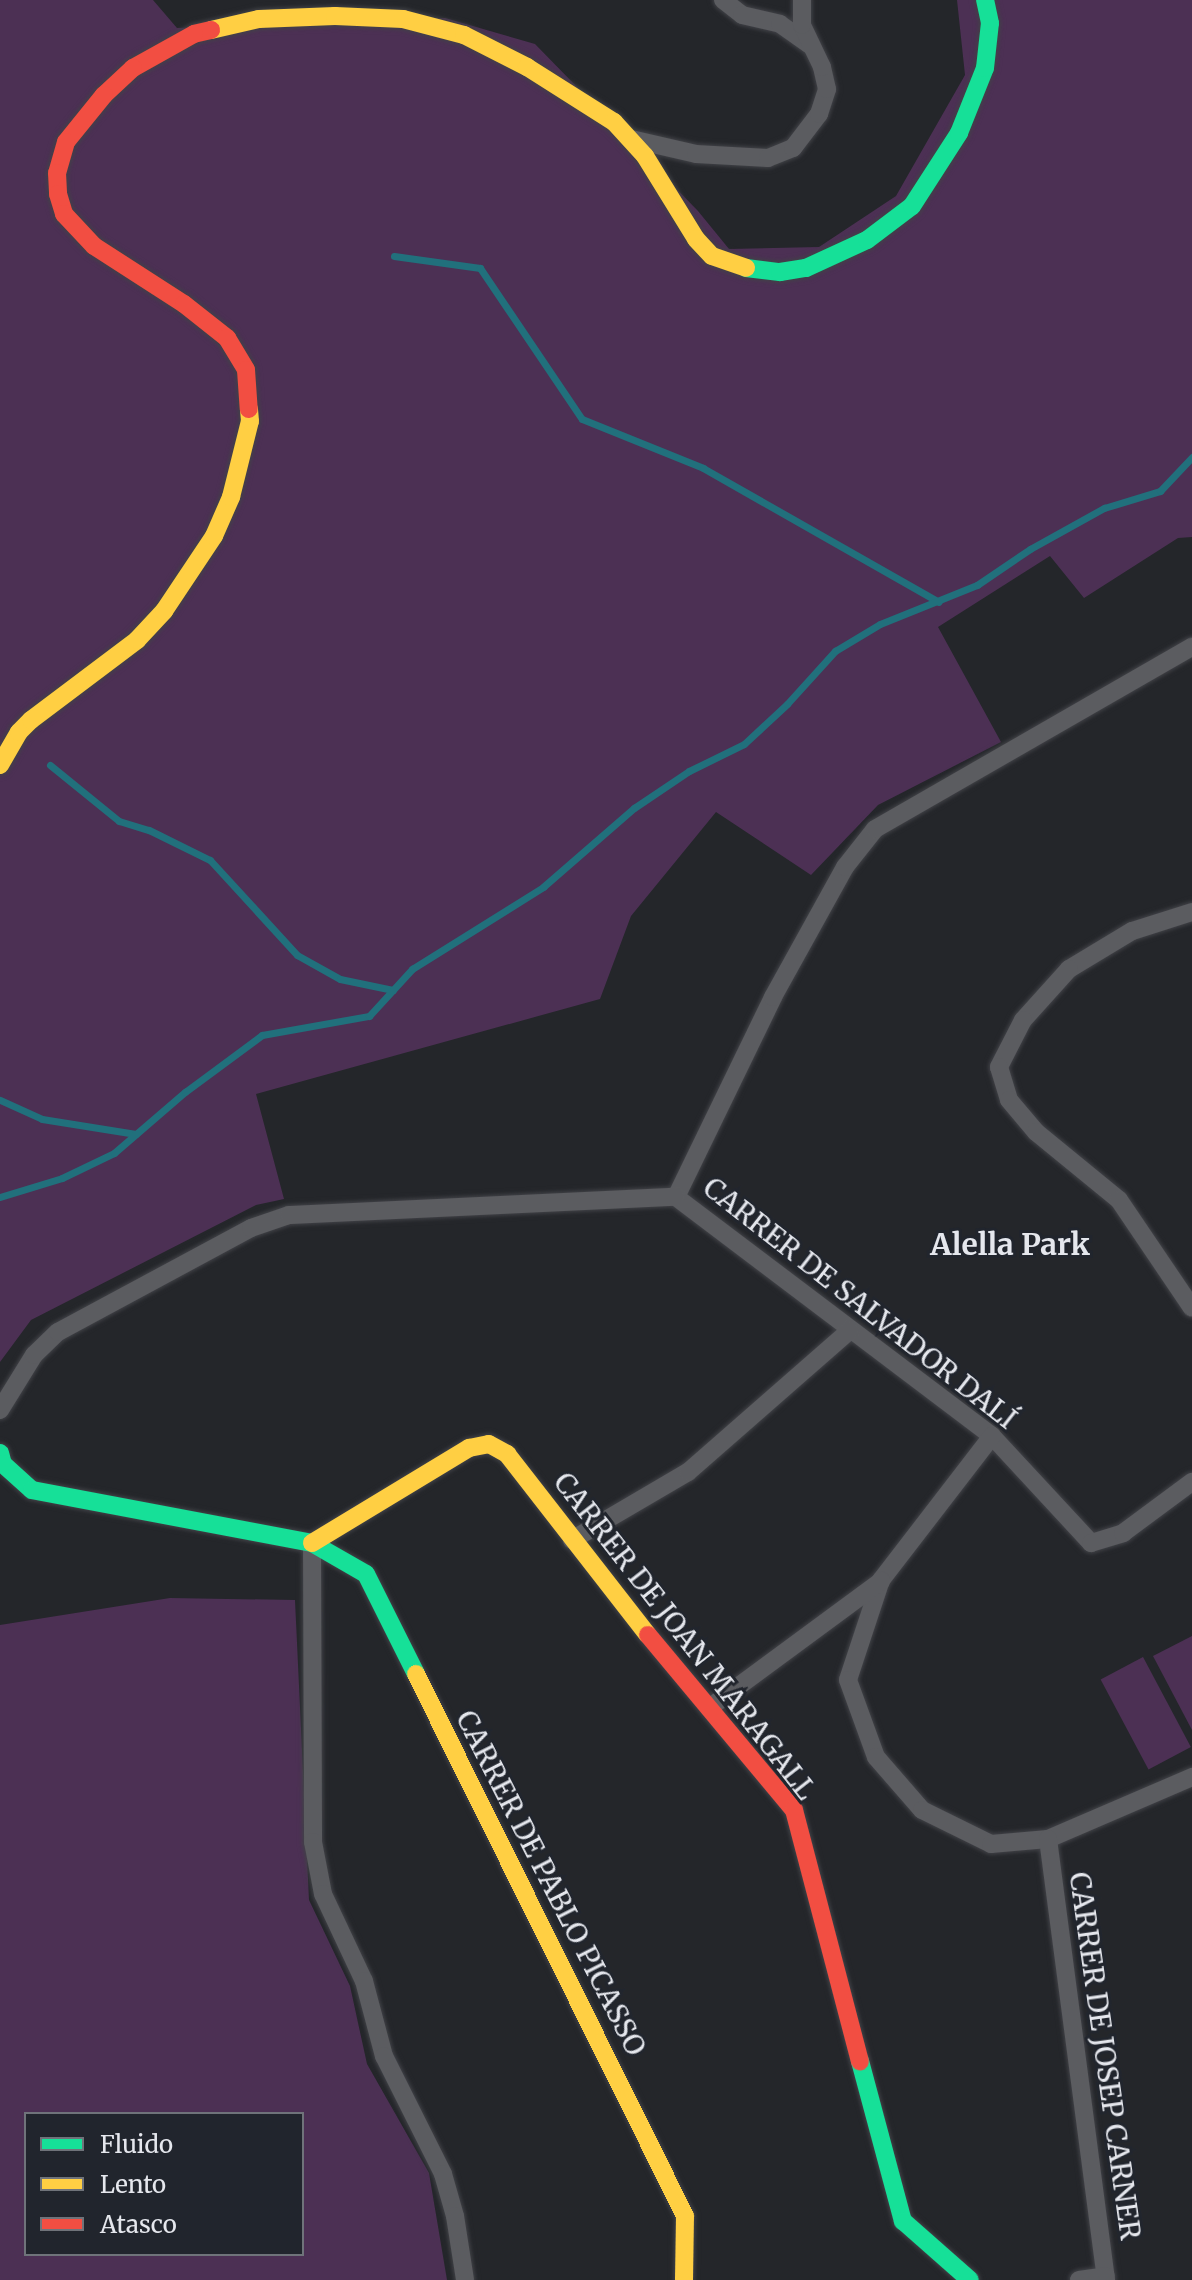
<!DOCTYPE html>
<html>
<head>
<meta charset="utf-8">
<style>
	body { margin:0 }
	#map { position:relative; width:1192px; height:2280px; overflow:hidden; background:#24262a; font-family:Merriweather,serif }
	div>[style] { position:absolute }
	.green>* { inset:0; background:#4c3054; transform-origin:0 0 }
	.stream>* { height:7px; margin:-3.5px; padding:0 3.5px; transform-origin:3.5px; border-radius:3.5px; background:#21707c }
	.roads { filter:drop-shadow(0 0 2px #414247) drop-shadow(0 0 2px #414247) }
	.street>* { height:18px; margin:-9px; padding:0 9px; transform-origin:9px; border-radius:9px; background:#5b5c60 }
	.fast>* { height:18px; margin:-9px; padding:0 9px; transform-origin:9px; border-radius:9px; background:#16e098 }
	.slow>* { height:18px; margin:-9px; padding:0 9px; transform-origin:9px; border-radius:9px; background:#ffcf43 }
	.jam>* { height:18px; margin:-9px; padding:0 9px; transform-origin:9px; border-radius:9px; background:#f24e42 }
	span { translate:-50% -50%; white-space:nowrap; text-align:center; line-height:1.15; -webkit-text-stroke:6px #21252d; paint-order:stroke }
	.street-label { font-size:28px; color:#e5e7ed }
	.neighbourhood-label { font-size:30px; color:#e5e7ed; font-weight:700 }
	.legend { position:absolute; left:24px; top:2112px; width:280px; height:144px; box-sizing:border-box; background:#21252d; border:2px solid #6f737a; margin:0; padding:10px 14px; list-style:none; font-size:24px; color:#e5e7ed }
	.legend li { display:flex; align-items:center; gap:16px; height:40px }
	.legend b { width:40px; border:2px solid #6f737a }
</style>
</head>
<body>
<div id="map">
	<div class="green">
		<div style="clip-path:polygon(0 0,153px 0,177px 28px,445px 18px,535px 44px,698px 211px,729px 249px,819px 247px,896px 196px,965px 75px,957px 0,1192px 0,1192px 537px,1178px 538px,1084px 598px,1050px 556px,938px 627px,1001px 742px,878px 805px,811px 875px,716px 812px,631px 916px,600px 999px,256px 1094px,284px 1199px,256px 1205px,31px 1320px,0 1362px)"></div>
		<div style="clip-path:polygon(evenodd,170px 1598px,295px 1600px,309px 1900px,350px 1986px,367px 2064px,429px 2173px,447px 2280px,0 2280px,0 1625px,170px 1598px,26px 2114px,302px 2114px,302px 2254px,26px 2254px,26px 2114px)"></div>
		<div style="clip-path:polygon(1192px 1636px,1192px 1730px,1153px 1656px)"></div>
		<div style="left:1143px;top:1657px;width:102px;height:48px;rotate:62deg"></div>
	</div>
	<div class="stream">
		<div style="left:394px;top:256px;width:87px;rotate:7.9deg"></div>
		<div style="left:480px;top:268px;width:182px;rotate:56deg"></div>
		<div style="left:582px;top:419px;width:131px;rotate:22deg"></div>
		<div style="left:703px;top:468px;width:271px;rotate:29.6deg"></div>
		<div style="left:50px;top:765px;width:89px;rotate:39.1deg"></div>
		<div style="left:119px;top:821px;width:31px;rotate:17deg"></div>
		<div style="left:149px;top:830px;width:68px;rotate:26.2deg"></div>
		<div style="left:210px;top:860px;width:129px;rotate:47.5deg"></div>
		<div style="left:297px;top:955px;width:49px;rotate:29.2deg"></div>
		<div style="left:340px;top:979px;width:54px;rotate:11.7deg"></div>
		<div style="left:0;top:1100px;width:46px;rotate:24.3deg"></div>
		<div style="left:42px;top:1119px;width:95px;rotate:9.1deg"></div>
		<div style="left:0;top:1197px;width:65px;rotate:-17deg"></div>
		<div style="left:62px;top:1178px;width:58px;rotate:-25.7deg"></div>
		<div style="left:114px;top:1153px;width:94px;rotate:-40.7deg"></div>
		<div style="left:185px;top:1092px;width:96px;rotate:-36.5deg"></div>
		<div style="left:262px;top:1035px;width:109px;rotate:-10.1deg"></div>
		<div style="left:369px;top:1016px;width:64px;rotate:-47.5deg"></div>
		<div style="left:412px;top:969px;width:155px;rotate:-32deg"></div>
		<div style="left:543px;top:887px;width:121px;rotate:-41deg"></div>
		<div style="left:634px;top:808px;width:66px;rotate:-33.9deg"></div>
		<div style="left:689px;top:771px;width:61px;rotate:-26.1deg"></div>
		<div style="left:744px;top:744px;width:59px;rotate:-42.9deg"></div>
		<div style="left:787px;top:704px;width:72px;rotate:-47.8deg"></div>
		<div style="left:835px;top:651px;width:52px;rotate:-31deg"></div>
		<div style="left:880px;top:624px;width:105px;rotate:-21.9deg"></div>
		<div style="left:977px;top:585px;width:64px;rotate:-34.2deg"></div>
		<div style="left:1030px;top:549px;width:85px;rotate:-29deg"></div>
		<div style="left:1104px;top:508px;width:59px;rotate:-16.9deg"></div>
		<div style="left:1160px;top:491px;width:47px;rotate:-46.7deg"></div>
	</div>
	<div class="roads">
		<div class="street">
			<div style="left:723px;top:0;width:24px;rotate:38deg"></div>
			<div style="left:742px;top:15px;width:39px;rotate:13deg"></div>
			<div style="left:780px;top:24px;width:38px;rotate:35deg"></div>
			<div style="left:631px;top:139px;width:67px;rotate:13deg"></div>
			<div style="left:696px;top:154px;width:72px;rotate:3.2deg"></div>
			<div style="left:768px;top:158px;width:27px;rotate:-22deg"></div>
			<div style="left:793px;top:148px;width:43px;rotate:-52.6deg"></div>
			<div style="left:819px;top:114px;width:26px;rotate:-72deg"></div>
			<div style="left:827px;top:89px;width:23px;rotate:-103deg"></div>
			<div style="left:822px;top:67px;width:47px;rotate:-115.5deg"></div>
			<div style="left:802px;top:25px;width:25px;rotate:-90deg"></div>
			<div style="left:1192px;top:912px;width:63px;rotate:162.4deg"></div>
			<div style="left:1132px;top:931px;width:74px;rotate:148.9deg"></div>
			<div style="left:1069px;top:969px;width:69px;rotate:132deg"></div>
			<div style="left:1023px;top:1020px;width:53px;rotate:117.1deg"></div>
			<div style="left:999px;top:1067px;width:34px;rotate:73deg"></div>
			<div style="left:1009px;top:1100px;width:42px;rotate:49.8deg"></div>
			<div style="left:1036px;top:1132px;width:107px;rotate:39.3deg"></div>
			<div style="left:1119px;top:1200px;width:130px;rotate:55.9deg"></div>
			<div style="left:676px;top:1197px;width:222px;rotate:-64.1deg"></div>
			<div style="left:773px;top:997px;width:149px;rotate:-61deg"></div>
			<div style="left:845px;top:867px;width:48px;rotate:-51.7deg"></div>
			<div style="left:875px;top:829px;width:366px;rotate:-29.9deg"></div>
			<div style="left:676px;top:1197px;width:396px;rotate:37.1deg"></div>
			<div style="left:992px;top:1436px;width:146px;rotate:47.2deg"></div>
			<div style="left:1091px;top:1543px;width:34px;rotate:-17deg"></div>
			<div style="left:1123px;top:1533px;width:86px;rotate:-36.5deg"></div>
			<div style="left:0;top:1410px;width:65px;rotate:-58.3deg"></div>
			<div style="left:34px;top:1355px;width:33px;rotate:-44deg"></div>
			<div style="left:58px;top:1332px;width:219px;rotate:-28.3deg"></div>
			<div style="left:251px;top:1228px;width:40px;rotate:-18.9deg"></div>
			<div style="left:289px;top:1215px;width:387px;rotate:-2.7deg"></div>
			<div style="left:992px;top:1436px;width:182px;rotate:127.6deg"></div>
			<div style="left:881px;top:1580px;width:105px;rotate:108.3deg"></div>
			<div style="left:848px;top:1680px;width:82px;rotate:70deg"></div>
			<div style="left:876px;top:1757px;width:70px;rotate:49deg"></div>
			<div style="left:922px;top:1810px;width:77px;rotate:26.2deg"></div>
			<div style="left:991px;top:1844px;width:57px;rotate:-5deg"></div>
			<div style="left:1048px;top:1839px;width:157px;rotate:-23.3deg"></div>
			<div style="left:572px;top:1540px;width:134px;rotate:-30.4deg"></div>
			<div style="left:688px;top:1472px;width:215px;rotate:-41.2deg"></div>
			<div style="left:312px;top:1543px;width:299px;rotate:89.8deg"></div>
			<div style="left:313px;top:1842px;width:53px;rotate:79.1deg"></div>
			<div style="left:323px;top:1894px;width:96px;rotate:64.8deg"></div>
			<div style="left:364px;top:1981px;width:78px;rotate:75.1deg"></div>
			<div style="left:384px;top:2056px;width:132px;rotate:63.4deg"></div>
			<div style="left:443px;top:2174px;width:44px;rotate:74.1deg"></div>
			<div style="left:455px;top:2216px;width:65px;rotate:81.1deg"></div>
			<div style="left:709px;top:1708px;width:214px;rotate:-36.4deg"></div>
			<div style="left:1048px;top:1839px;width:445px;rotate:82.5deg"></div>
			<div style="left:1079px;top:2280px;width:27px;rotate:-8deg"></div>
		</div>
		<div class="fast">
			<div style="left:746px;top:268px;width:34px;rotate:7deg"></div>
			<div style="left:780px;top:272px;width:26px;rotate:-9deg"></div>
			<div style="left:806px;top:268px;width:67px;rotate:-24.7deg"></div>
			<div style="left:867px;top:240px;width:56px;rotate:-37.1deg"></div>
			<div style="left:912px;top:206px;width:87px;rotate:-57.2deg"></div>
			<div style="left:959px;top:133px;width:70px;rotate:-68.2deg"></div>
			<div style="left:985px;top:68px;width:45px;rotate:-83.7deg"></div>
			<div style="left:990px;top:23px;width:24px;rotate:-102deg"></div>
			<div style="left:0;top:1453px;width:11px;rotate:75deg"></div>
			<div style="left:3px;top:1464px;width:39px;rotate:42deg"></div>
			<div style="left:32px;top:1490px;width:285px;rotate:10.7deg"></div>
			<div style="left:312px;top:1543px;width:62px;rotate:29.9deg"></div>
			<div style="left:366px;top:1574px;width:112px;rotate:63.4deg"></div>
			<div style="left:860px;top:2061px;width:166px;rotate:75deg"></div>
			<div style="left:903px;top:2221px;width:89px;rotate:41.4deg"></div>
		</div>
		<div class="slow">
			<div style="left:211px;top:30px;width:49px;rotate:-12.9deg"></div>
			<div style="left:259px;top:19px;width:76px;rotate:-2.3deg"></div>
			<div style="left:335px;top:16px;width:68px;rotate:2.5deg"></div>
			<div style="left:403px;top:19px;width:63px;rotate:14.7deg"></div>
			<div style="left:464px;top:35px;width:71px;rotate:26.9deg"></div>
			<div style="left:527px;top:67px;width:103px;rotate:32.3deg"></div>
			<div style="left:614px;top:122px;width:46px;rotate:47.6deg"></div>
			<div style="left:645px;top:156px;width:97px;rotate:58.4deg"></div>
			<div style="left:696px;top:239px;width:23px;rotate:47deg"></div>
			<div style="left:712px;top:256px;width:36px;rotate:19deg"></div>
			<div style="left:0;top:765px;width:38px;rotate:-60deg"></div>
			<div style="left:19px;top:732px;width:17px;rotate:-45deg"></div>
			<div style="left:31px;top:720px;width:133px;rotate:-37deg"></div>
			<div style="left:137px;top:640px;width:40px;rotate:-47deg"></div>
			<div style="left:164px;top:611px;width:90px;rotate:-56.3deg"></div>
			<div style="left:214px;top:536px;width:43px;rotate:-66.4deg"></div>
			<div style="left:231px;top:497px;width:78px;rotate:-76deg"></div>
			<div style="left:250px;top:421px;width:12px;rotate:-95deg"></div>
			<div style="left:312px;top:1543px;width:184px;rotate:-31.2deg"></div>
			<div style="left:469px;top:1448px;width:20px;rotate:-11deg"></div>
			<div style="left:489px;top:1444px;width:21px;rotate:29deg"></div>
			<div style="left:507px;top:1454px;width:229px;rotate:52.1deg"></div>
			<div style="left:416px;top:1674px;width:605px;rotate:63.6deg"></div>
			<div style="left:685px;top:2216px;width:64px;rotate:90.9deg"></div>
		</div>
		<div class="jam">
			<div style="left:211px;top:30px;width:17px;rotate:167deg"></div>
			<div style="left:194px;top:34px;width:70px;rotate:150.9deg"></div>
			<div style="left:133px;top:68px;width:40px;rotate:137deg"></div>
			<div style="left:104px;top:95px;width:60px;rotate:129deg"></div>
			<div style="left:66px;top:142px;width:32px;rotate:106deg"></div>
			<div style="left:57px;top:173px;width:21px;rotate:87deg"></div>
			<div style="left:58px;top:194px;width:21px;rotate:73deg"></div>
			<div style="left:64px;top:214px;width:44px;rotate:46.8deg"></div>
			<div style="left:94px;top:246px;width:107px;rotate:32.8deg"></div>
			<div style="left:184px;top:304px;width:55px;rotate:38.3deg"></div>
			<div style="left:227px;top:338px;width:37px;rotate:59deg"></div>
			<div style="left:246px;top:370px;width:39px;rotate:86deg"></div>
			<div style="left:648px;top:1635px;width:228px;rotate:50.2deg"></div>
			<div style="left:794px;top:1810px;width:260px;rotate:75.3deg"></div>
		</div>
	</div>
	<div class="street-label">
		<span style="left:860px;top:1303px;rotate:38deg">CARRER DE SALVADOR DALÍ</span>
		<span style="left:685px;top:1636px;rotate:52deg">CARRER DE JOAN MARAGALL</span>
		<span style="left:551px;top:1883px;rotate:63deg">CARRER DE PABLO PICASSO</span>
		<span style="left:1105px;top:2056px;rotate:82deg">CARRER DE JOSEP CARNER</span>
	</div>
	<div class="neighbourhood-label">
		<span style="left:1010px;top:1244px">Alella Park</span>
	</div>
	<ul class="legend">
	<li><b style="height:10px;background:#16e098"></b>Fluido</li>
	<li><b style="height:10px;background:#ffcf43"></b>Lento</li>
	<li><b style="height:10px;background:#f24e42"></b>Atasco</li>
	</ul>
</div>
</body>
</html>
